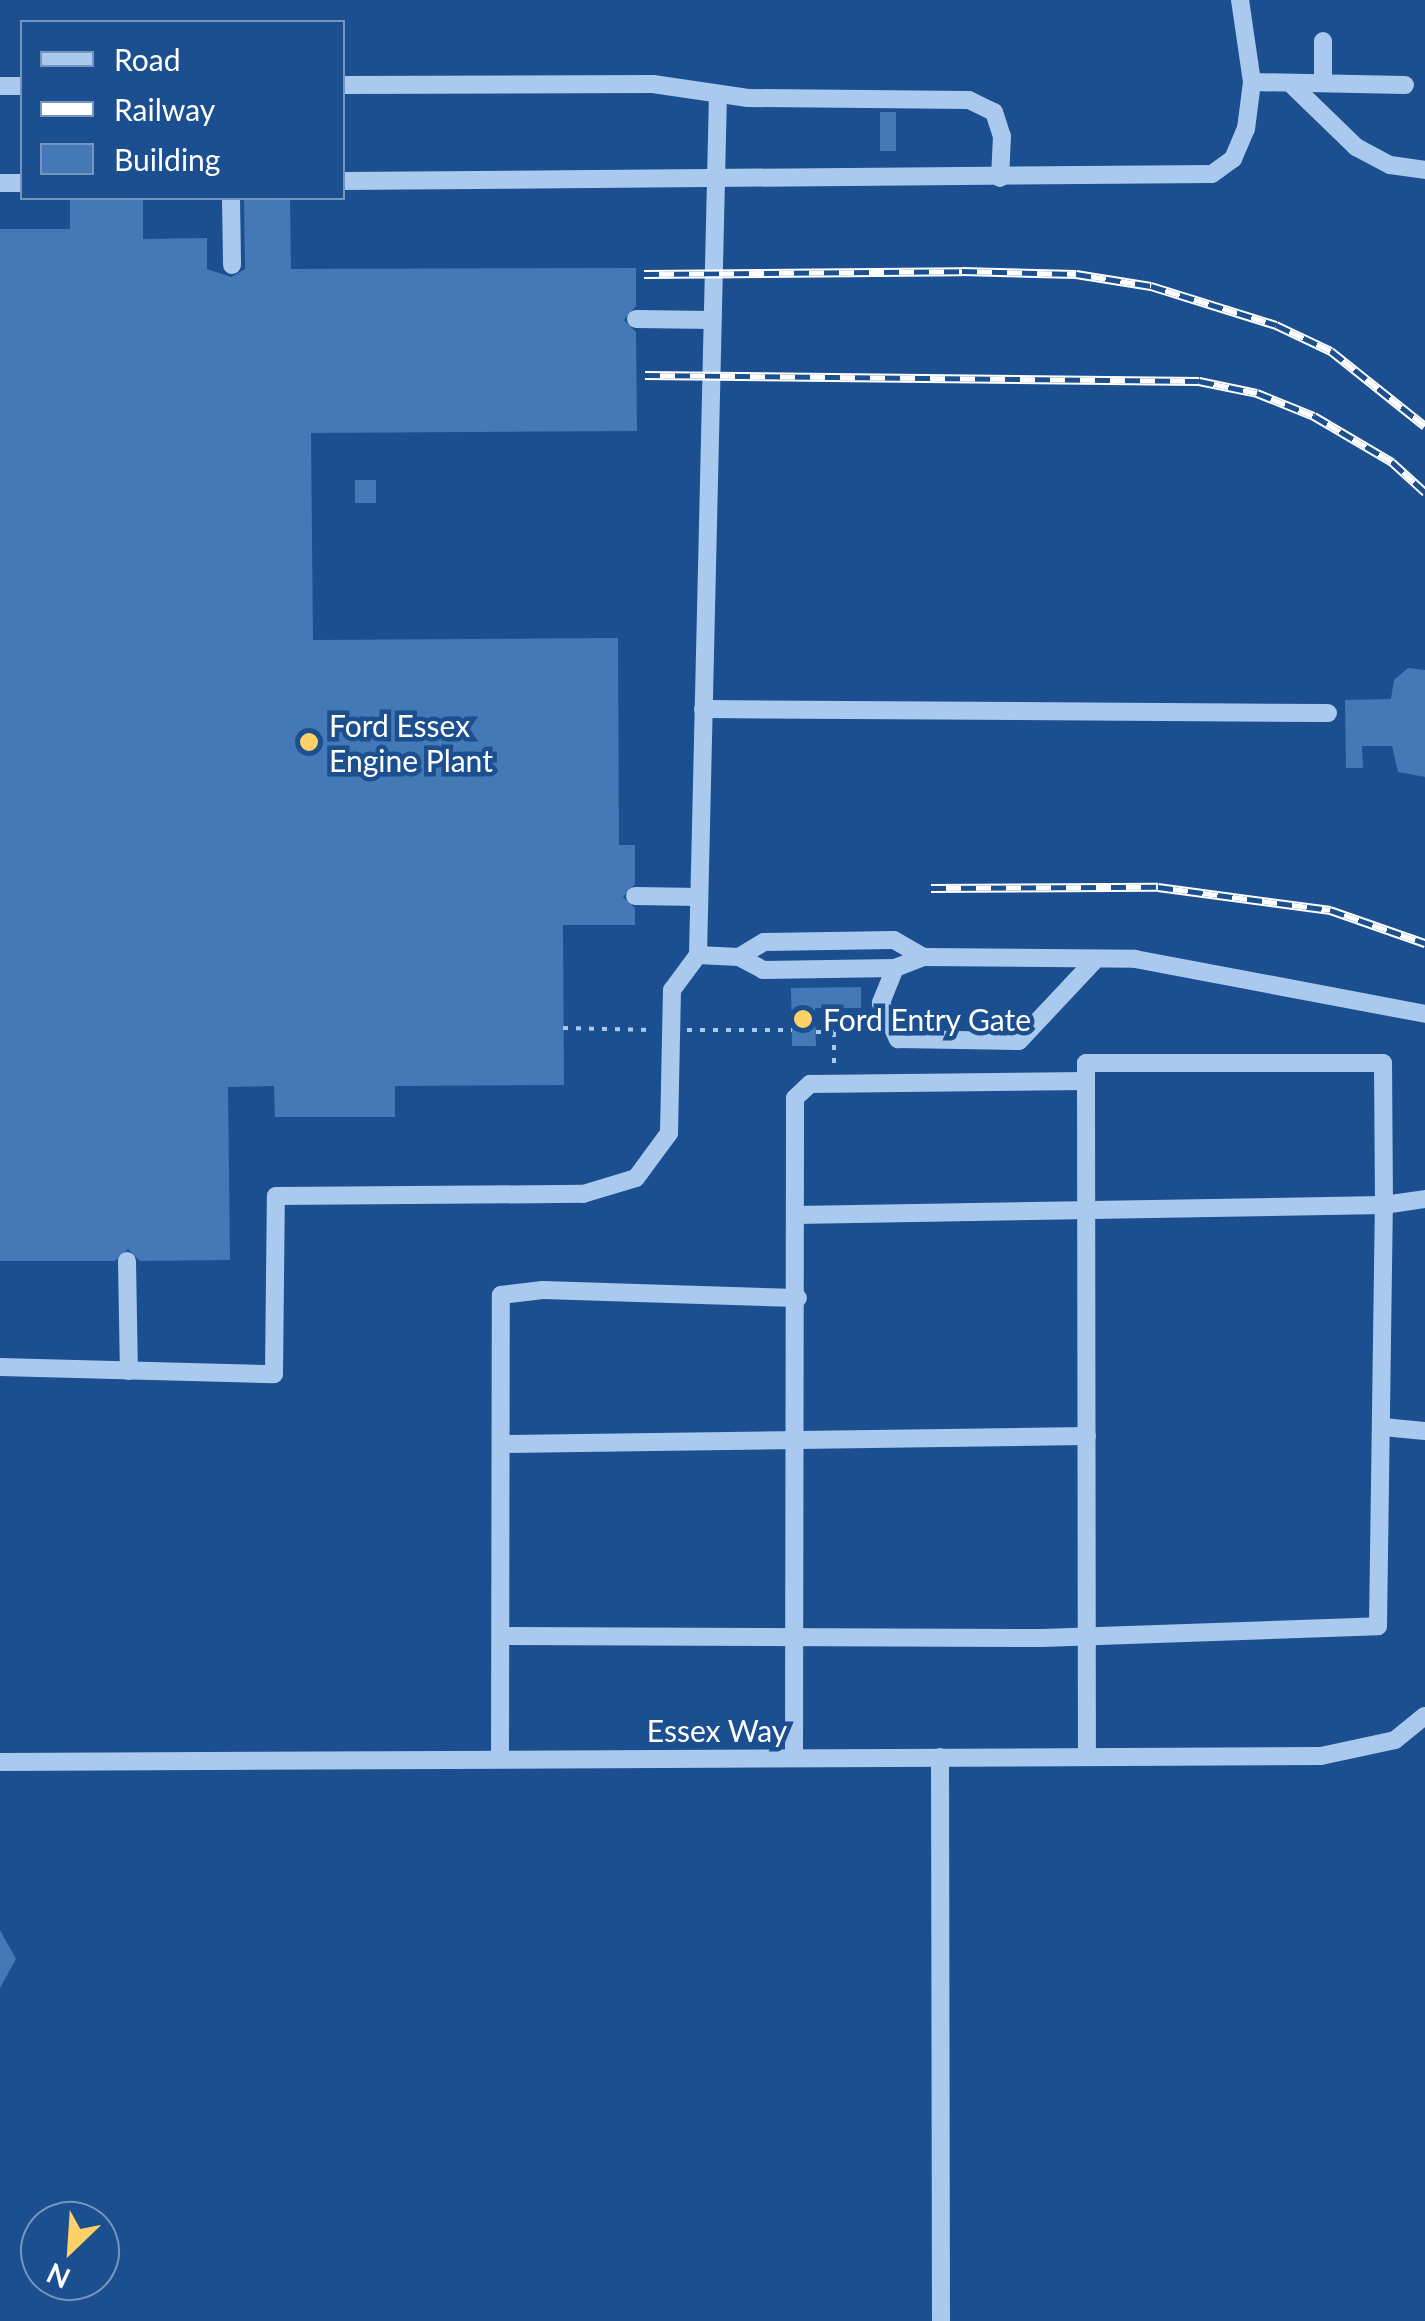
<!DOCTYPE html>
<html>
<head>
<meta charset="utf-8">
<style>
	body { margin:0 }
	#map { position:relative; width:1425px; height:2321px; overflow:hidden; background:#1b4f8f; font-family:Lato,sans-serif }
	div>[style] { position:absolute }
	.building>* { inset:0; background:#4478b7; transform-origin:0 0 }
	.path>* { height:4px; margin-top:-2px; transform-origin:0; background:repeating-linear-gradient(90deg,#a9c9ee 0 5px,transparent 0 13px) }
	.minor>* { height:18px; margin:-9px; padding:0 9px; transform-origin:9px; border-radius:9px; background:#a9c9ee }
	.rail>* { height:9px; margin-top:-4.5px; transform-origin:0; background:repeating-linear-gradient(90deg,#1b4f8f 0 15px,#fff 0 30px); box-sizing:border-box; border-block:2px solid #fff }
	.dots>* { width:28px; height:28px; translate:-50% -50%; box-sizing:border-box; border:5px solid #1b4f8f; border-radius:50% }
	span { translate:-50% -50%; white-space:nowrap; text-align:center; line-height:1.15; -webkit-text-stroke:9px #1b4f8f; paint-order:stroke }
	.poi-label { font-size:30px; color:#fff }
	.left { translate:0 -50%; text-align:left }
	.street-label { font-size:30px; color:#fff }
	.legend { position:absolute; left:20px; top:20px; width:325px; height:180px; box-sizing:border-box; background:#1b4f8f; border:2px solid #7695bc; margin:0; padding:12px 18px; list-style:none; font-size:30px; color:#fff }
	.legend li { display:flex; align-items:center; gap:20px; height:50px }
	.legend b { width:50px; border:2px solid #7695bc }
	.north { position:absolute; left:20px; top:2201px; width:100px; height:100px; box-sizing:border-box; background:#1b4f8f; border:2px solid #7695bc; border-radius:50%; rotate:205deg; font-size:28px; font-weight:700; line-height:40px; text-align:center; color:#fff }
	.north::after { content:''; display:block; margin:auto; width:35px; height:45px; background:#ffd166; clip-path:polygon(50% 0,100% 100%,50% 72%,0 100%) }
</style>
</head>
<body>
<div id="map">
	<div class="building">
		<div style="left:880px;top:112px;width:16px;height:39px"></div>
		<div style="clip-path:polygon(70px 198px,143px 198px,143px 239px,207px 238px,207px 269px,231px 277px,245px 269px,244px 198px,290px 198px,291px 269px,636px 268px,636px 306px,624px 320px,636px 332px,637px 431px,311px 433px,313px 640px,618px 638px,619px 845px,635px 845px,635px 884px,623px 897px,635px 908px,635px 925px,563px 925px,564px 1085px,395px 1086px,395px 1117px,275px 1117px,274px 1086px,228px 1087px,230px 1260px,140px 1261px,128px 1249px,115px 1261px,0 1261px,0 229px,70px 229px)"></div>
		<div style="left:355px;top:480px;width:21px;height:23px"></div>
		<div style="clip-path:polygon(1408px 668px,1425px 670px,1425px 777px,1398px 772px,1392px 746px,1362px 746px,1363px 768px,1346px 768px,1345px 700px,1391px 699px,1394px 680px)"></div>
		<div style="clip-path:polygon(861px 987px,861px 1008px,815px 1008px,816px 1046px,792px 1046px,791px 988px)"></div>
		<div style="clip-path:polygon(0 1930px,16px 1959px,0 1988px)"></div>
	</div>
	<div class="path">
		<div style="left:563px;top:1028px;width:90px;rotate:1.3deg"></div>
		<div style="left:687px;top:1030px;width:105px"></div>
		<div style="left:816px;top:1032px;width:18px"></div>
		<div style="left:834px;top:1032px;width:37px;rotate:90deg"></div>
	</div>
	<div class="minor">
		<div style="left:1323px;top:41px;width:42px;rotate:90deg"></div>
		<div style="left:1252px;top:82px;width:153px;rotate:1.1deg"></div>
		<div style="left:1290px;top:83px;width:92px;rotate:44.1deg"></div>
		<div style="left:1356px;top:147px;width:38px;rotate:28deg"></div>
		<div style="left:1390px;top:165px;width:35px;rotate:8deg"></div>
		<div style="left:342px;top:85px;width:311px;rotate:-0.2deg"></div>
		<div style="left:653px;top:84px;width:96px;rotate:8.4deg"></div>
		<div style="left:748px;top:98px;width:221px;rotate:0.5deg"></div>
		<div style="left:969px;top:100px;width:28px;rotate:26deg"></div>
		<div style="left:994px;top:112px;width:25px;rotate:72deg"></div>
		<div style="left:1002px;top:136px;width:42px;rotate:92.7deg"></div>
		<div style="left:0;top:86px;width:22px"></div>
		<div style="left:342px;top:181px;width:870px;rotate:-0.46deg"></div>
		<div style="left:1212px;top:174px;width:26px;rotate:-36deg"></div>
		<div style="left:1233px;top:159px;width:33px;rotate:-67deg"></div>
		<div style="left:1246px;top:129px;width:47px;rotate:-82.7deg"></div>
		<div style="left:1252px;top:82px;width:83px;rotate:-98.3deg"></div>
		<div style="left:0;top:183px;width:22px"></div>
		<div style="left:231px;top:198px;width:67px;rotate:89.1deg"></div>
		<div style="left:636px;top:319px;width:76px;rotate:0.8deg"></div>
		<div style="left:703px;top:709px;width:625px;rotate:0.37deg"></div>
		<div style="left:635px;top:896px;width:64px;rotate:0.9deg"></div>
		<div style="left:698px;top:955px;width:861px;rotate:-88.67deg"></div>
		<div style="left:739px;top:957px;width:29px;rotate:-31deg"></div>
		<div style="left:764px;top:942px;width:130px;rotate:-0.9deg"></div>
		<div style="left:894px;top:940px;width:34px;rotate:30deg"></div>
		<div style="left:895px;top:968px;width:38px;rotate:112deg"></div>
		<div style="left:881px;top:1003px;width:40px;rotate:65deg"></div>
		<div style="left:898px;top:1039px;width:121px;rotate:0.9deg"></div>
		<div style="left:1019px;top:1041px;width:112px;rotate:-46.8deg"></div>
		<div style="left:795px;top:1215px;width:589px;rotate:-0.97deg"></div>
		<div style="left:1384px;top:1205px;width:142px;rotate:-90.4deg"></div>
		<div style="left:1383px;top:1063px;width:297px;rotate:180deg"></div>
		<div style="left:1086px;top:1063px;width:18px;rotate:90deg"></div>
		<div style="left:127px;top:1261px;width:110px;rotate:89deg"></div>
		<div style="left:0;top:1367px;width:274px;rotate:1.5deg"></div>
		<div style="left:274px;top:1374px;width:178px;rotate:-89.4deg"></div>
		<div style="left:276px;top:1196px;width:307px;rotate:-0.4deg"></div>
		<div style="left:583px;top:1194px;width:55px;rotate:-16.8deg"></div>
		<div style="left:636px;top:1178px;width:56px;rotate:-53.7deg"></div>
		<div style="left:669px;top:1133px;width:143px;rotate:-88.8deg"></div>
		<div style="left:672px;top:990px;width:44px;rotate:-53.4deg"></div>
		<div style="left:698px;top:955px;width:41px;rotate:2.8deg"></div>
		<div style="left:739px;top:957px;width:27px;rotate:28deg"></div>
		<div style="left:763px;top:970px;width:132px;rotate:-0.9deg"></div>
		<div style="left:895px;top:968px;width:31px;rotate:-21deg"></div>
		<div style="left:924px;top:957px;width:211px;rotate:0.5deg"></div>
		<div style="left:1135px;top:959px;width:295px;rotate:10.7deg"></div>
		<div style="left:1383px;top:1427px;width:42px;rotate:5.4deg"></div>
		<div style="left:504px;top:1444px;width:583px;rotate:-0.79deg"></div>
		<div style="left:501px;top:1636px;width:541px;rotate:0.21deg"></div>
		<div style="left:1042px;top:1638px;width:336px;rotate:-2deg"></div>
		<div style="left:1378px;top:1626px;width:421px;rotate:-89.2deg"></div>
		<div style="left:1384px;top:1205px;width:41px;rotate:-8.3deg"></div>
		<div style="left:794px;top:1757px;width:659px;rotate:-89.91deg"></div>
		<div style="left:795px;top:1098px;width:21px;rotate:-43deg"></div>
		<div style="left:810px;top:1084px;width:276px;rotate:-0.6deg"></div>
		<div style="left:1086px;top:1081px;width:675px;rotate:89.92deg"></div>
		<div style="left:940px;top:1757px;width:564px;rotate:89.9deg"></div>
		<div style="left:500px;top:1759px;width:464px;rotate:-89.9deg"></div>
		<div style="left:501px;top:1295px;width:42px;rotate:-6.8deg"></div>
		<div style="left:543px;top:1290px;width:255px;rotate:1.8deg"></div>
		<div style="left:0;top:1762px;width:1321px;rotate:-0.26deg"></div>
		<div style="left:1321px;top:1756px;width:76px;rotate:-12.2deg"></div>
		<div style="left:1395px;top:1740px;width:38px;rotate:-39deg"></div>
	</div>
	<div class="rail">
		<div style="left:644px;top:274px;width:318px;rotate:-0.5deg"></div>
		<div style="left:962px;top:271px;width:114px;rotate:1.5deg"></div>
		<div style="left:1076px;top:274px;width:76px;rotate:9.1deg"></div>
		<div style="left:1151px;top:286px;width:131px;rotate:17.3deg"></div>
		<div style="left:1276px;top:325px;width:61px;rotate:25.3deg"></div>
		<div style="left:1331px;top:351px;width:120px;rotate:38.6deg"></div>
		<div style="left:645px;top:375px;width:554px;rotate:0.62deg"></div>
		<div style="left:1199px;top:381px;width:59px;rotate:11.7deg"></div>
		<div style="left:1257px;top:393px;width:61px;rotate:22deg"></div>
		<div style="left:1314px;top:416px;width:91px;rotate:30.5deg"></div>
		<div style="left:1392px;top:462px;width:45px;rotate:42.3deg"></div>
		<div style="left:931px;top:888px;width:227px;rotate:-0.3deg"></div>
		<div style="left:1158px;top:887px;width:174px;rotate:7.6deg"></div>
		<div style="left:1330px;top:910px;width:101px;rotate:19.2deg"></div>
	</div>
	<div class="dots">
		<div style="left:309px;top:742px;background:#ffd166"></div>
		<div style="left:803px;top:1019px;background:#ffd166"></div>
	</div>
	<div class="poi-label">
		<span class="left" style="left:329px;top:742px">Ford Essex<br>Engine Plant</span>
		<span class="left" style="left:823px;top:1019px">Ford Entry Gate</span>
	</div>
	<div class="street-label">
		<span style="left:717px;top:1730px">Essex Way</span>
	</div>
	<ul class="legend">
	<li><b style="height:12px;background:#a9c9ee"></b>Road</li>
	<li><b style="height:12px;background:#fff"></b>Railway</li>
	<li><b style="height:28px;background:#4478b7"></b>Building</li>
	</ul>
	<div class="north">N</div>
</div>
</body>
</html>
